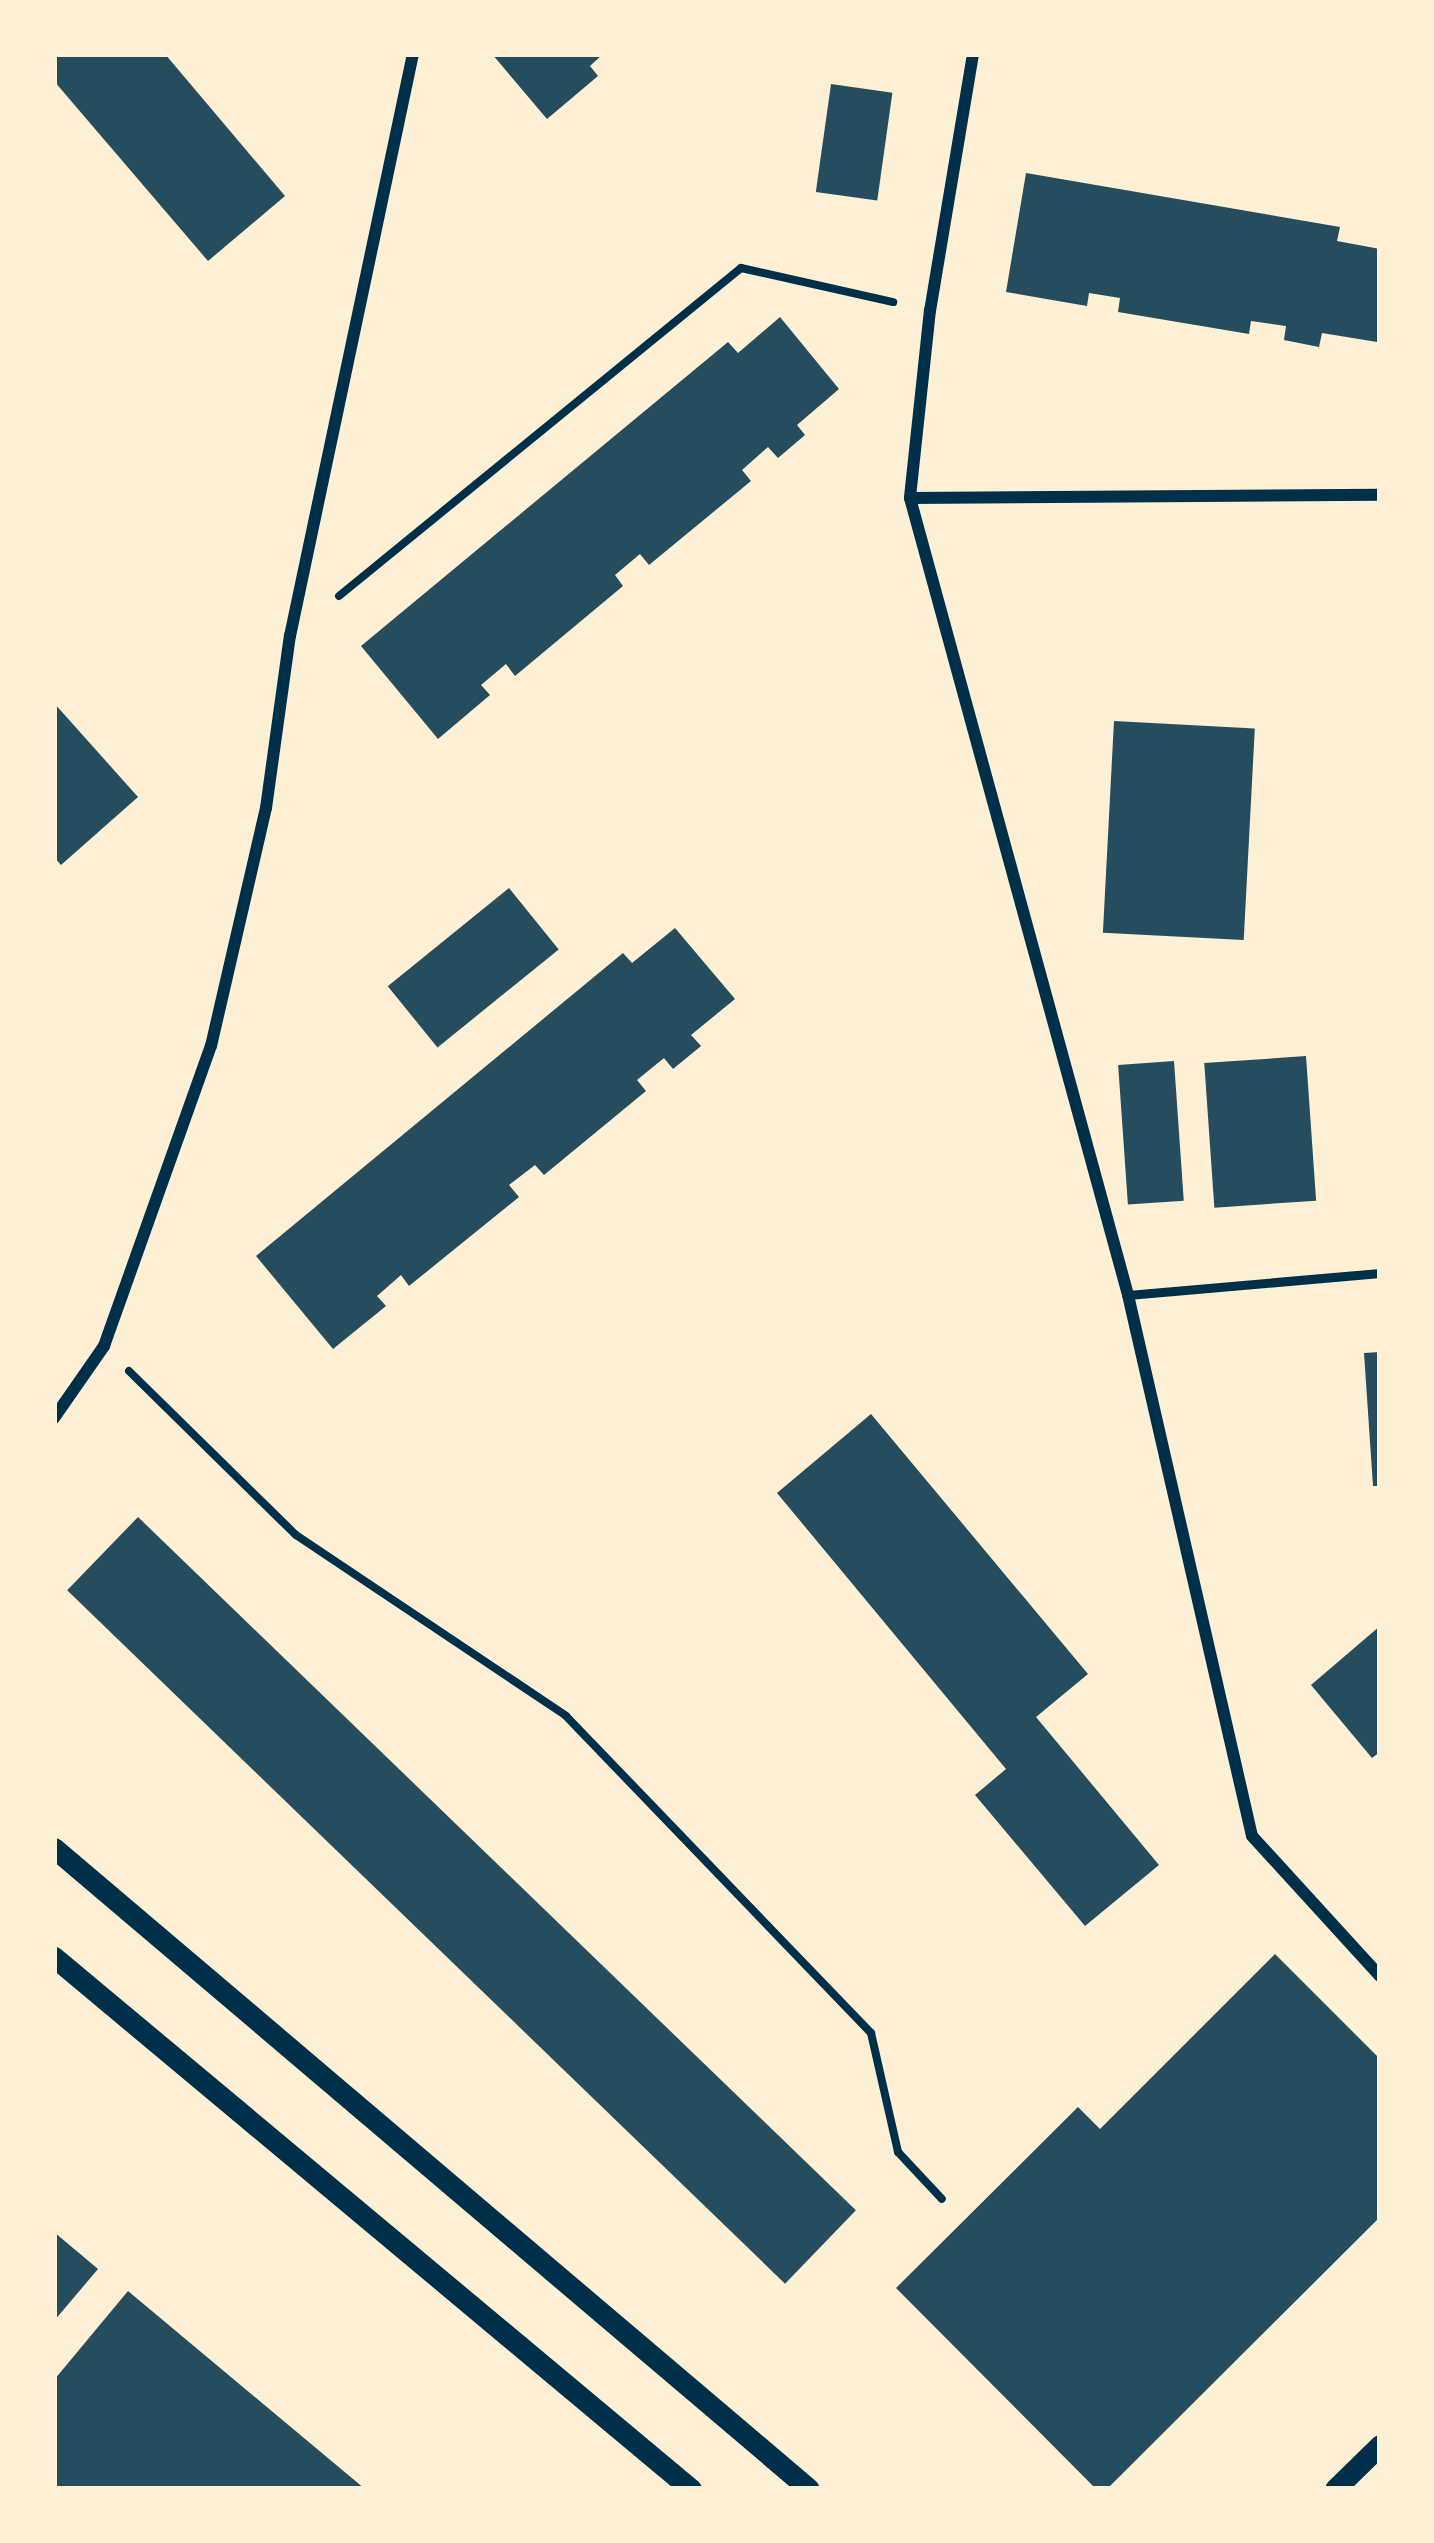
<!DOCTYPE html>
<html>
<head>
<meta charset="utf-8">
<style>
	body { margin:0 }
	#map { position:relative; width:1434px; height:2543px; overflow:hidden; background:#fdf0d5; font-family:"Work Sans",sans-serif }
	div>[style] { position:absolute }
	.building>* { inset:0; background:#264d5e; transform-origin:0 0 }
	.path>* { height:8px; margin:-4px; padding:0 4px; transform-origin:4px; border-radius:4px; background:#003049 }
	.service>* { height:9px; margin:-4.5px; padding:0 4.5px; transform-origin:4.5px; border-radius:4.5px; background:#003049 }
	.minor>* { height:12px; margin:-6px; padding:0 6px; transform-origin:6px; border-radius:6px; background:#003049 }
	.tertiary>* { height:21px; margin:-10.5px; padding:0 10.5px; transform-origin:10.5px; border-radius:10.5px; background:#003049 }
	span { translate:-50% -50%; white-space:nowrap; text-align:center; line-height:1.15; -webkit-text-stroke:9px #fdf0d5; paint-order:stroke }
	.frame { position:absolute; inset:0; border:57px solid #fdf0d5; pointer-events:none }
</style>
</head>
<body>
<div id="map">
	<div class="building">
		<div style="clip-path:polygon(54px 54px,165px 54px,285px 196px,208px 261px,54px 81px)"></div>
		<div style="clip-path:polygon(492px 54px,603px 54px,590px 66px,598px 76px,547px 119px)"></div>
		<div style="left:831px;top:84px;width:62px;height:109px;rotate:8deg"></div>
		<div style="clip-path:polygon(1026px 173px,1340px 227px,1337px 241px,1380px 249px,1377px 342px,1322px 333px,1319px 347px,1284px 340px,1286px 326px,1251px 321px,1249px 334px,1118px 312px,1120px 298px,1089px 293px,1087px 306px,1006px 292px)"></div>
		<div style="clip-path:polygon(780px 317px,839px 389px,797px 425px,805px 435px,778px 458px,768px 447px,742px 470px,751px 481px,649px 565px,640px 554px,615px 575px,623px 586px,515px 676px,506px 664px,481px 685px,490px 695px,438px 739px,361px 646px,728px 342px,738px 353px)"></div>
		<div style="clip-path:polygon(54px 703px,138px 797px,61px 865px,54px 857px)"></div>
		<div style="left:1114px;top:721px;width:141px;height:212px;rotate:3deg"></div>
		<div style="left:509px;top:888px;width:79px;height:156px;rotate:51deg"></div>
		<div style="clip-path:polygon(675px 928px,735px 999px,691px 1035px,701px 1046px,673px 1069px,664px 1058px,637px 1080px,646px 1091px,544px 1175px,535px 1165px,509px 1185px,519px 1197px,409px 1286px,401px 1275px,377px 1296px,386px 1306px,333px 1349px,256px 1256px,623px 953px,632px 963px)"></div>
		<div style="left:1306px;top:1056px;width:145px;height:102px;rotate:86deg"></div>
		<div style="left:1174px;top:1061px;width:140px;height:56px;rotate:86deg"></div>
		<div style="clip-path:polygon(1380px 1352px,1380px 1486px,1373px 1486px,1364px 1353px)"></div>
		<div style="clip-path:polygon(871px 1414px,1088px 1674px,1036px 1717px,1159px 1865px,1085px 1926px,975px 1795px,1006px 1769px,777px 1493px)"></div>
		<div style="left:138px;top:1517px;width:998px;height:102px;rotate:44deg"></div>
		<div style="clip-path:polygon(1380px 1626px,1380px 1752px,1372px 1758px,1311px 1685px)"></div>
		<div style="clip-path:polygon(1275px 1954px,1380px 2059px,1380px 2217px,1107px 2489px,1096px 2489px,896px 2288px,1078px 2107px,1100px 2129px)"></div>
		<div style="clip-path:polygon(54px 2232px,98px 2269px,54px 2321px)"></div>
		<div style="clip-path:polygon(128px 2291px,365px 2489px,54px 2489px,54px 2380px)"></div>
	</div>
	<div class="path">
		<div style="left:339px;top:596px;width:519px;rotate:-39.21deg"></div>
		<div style="left:741px;top:268px;width:156px;rotate:12.6deg"></div>
		<div style="left:129px;top:1371px;width:234px;rotate:44.5deg"></div>
		<div style="left:296px;top:1535px;width:325px;rotate:33.8deg"></div>
		<div style="left:566px;top:1716px;width:440px;rotate:46.1deg"></div>
		<div style="left:871px;top:2033px;width:122px;rotate:77.2deg"></div>
		<div style="left:898px;top:2152px;width:64px;rotate:46.9deg"></div>
	</div>
	<div class="service">
		<div style="left:1128px;top:1295px;width:253px;rotate:-5deg"></div>
	</div>
	<div class="minor">
		<div style="left:973px;top:54px;width:260px;rotate:99.5deg"></div>
		<div style="left:930px;top:310px;width:189px;rotate:96.1deg"></div>
		<div style="left:910px;top:498px;width:826px;rotate:74.7deg"></div>
		<div style="left:1128px;top:1295px;width:555px;rotate:77.09deg"></div>
		<div style="left:1252px;top:1836px;width:190px;rotate:47.6deg"></div>
		<div style="left:910px;top:498px;width:470px;rotate:-0.4deg"></div>
		<div style="left:54px;top:1418px;width:88px;rotate:-55.2deg"></div>
		<div style="left:104px;top:1346px;width:319px;rotate:-70.4deg"></div>
		<div style="left:211px;top:1046px;width:244px;rotate:-77deg"></div>
		<div style="left:266px;top:808px;width:174px;rotate:-82.1deg"></div>
		<div style="left:290px;top:636px;width:595px;rotate:-78.07deg"></div>
	</div>
	<div class="tertiary">
		<div style="left:54px;top:1848px;width:990px;rotate:40.33deg"></div>
		<div style="left:54px;top:1957px;width:830px;rotate:39.87deg"></div>
		<div style="left:1335px;top:2489px;width:63px;rotate:-44.4deg"></div>
	</div>
	<div class="frame"></div>
</div>
</body>
</html>
